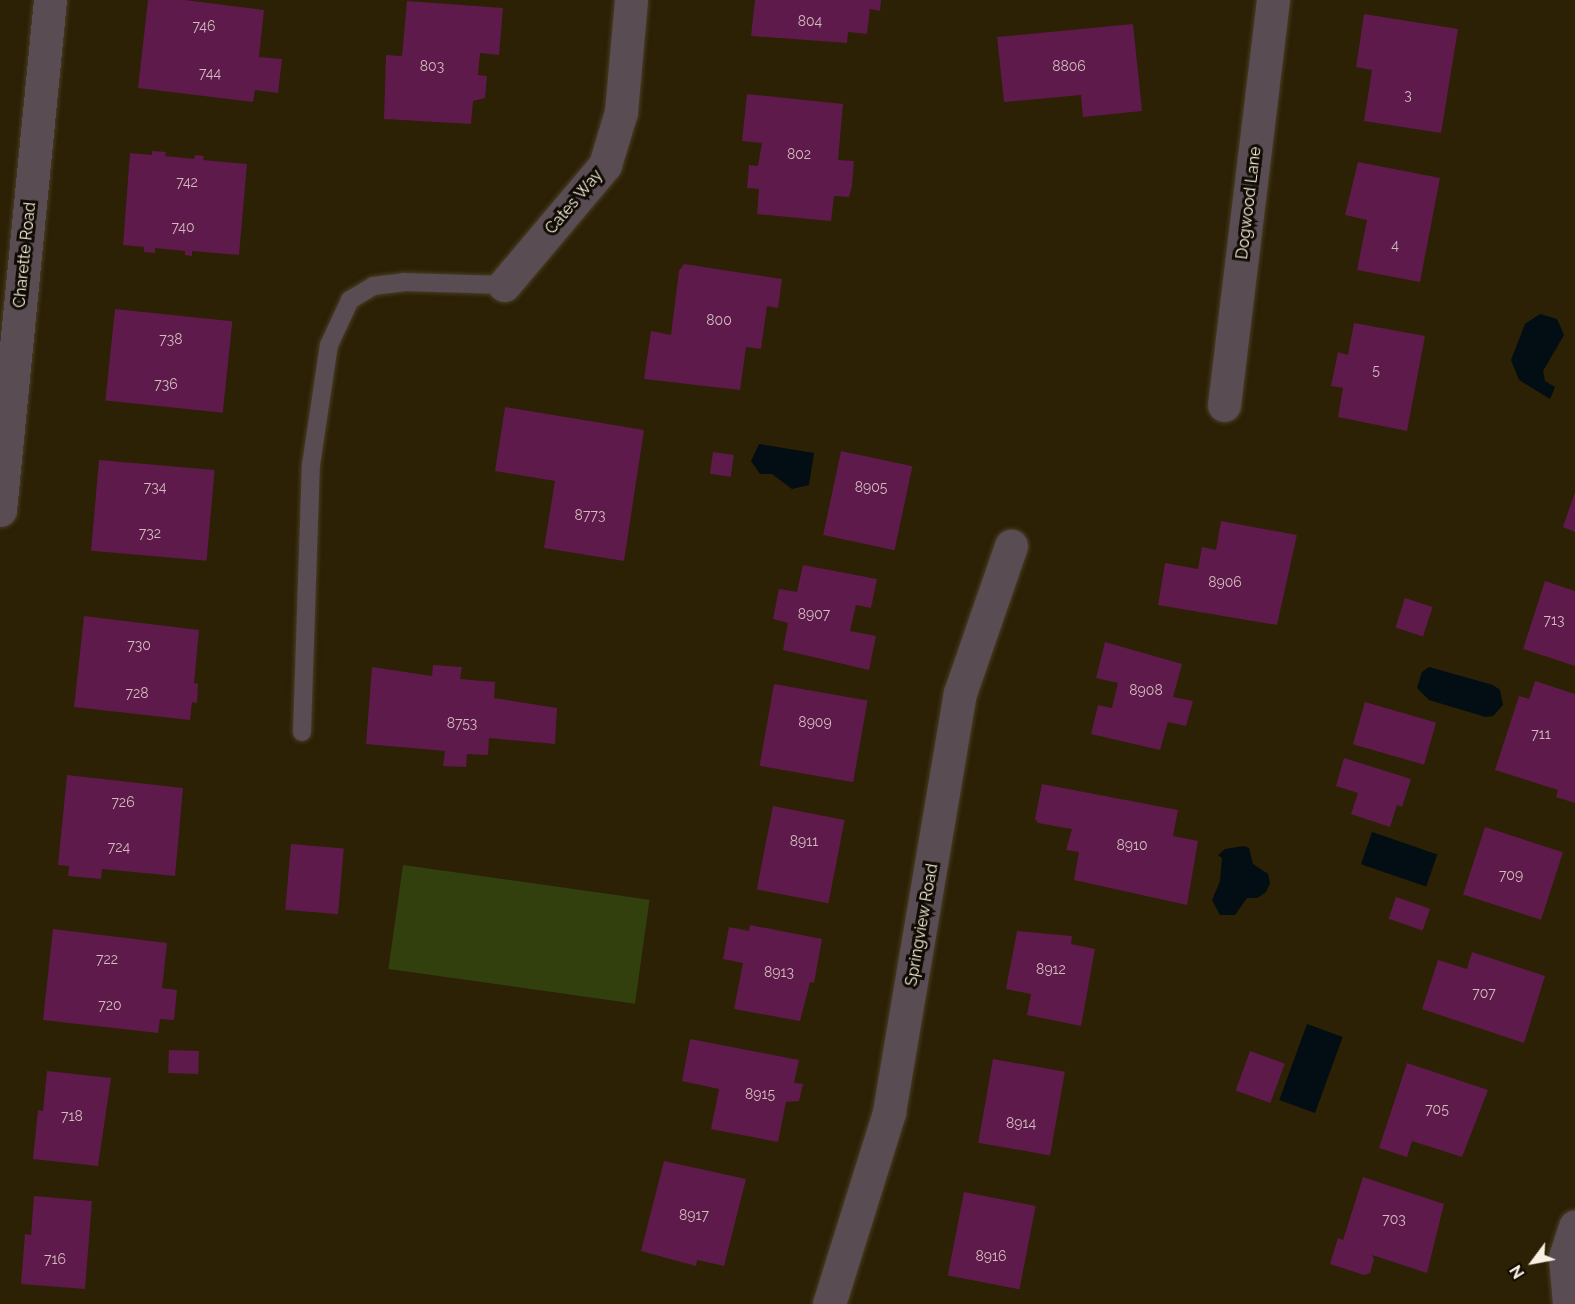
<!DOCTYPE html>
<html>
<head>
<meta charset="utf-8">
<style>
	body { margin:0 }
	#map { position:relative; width:1575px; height:1304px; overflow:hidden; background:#2c2005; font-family:Raleway,sans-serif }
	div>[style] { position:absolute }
	.green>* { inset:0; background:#32400d; transform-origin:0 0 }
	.water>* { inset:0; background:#020e13; transform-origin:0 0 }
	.building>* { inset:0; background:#5e1a4b; transform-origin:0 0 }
	.roads { filter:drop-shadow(0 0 2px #493d24) drop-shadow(0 0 2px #493d24) }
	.lane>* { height:18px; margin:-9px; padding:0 9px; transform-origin:9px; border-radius:9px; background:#594c53 }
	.street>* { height:33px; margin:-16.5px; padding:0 16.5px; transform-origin:16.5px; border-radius:16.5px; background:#594c53 }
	span { translate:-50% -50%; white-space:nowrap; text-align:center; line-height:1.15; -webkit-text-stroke:6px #100b03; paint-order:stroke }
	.number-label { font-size:14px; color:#d2bbbc }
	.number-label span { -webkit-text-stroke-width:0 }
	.street-label { font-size:16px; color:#f8f1e1 }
	.north { position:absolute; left:1503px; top:1232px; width:60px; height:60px; -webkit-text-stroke:4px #100b03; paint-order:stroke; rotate:238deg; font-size:16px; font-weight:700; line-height:24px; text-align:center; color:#f8f1e1 }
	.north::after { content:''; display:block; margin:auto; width:21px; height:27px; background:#f8f1e1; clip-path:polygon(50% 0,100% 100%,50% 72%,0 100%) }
</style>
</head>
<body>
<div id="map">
	<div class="green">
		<div style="left:403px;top:865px;width:249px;height:105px;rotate:8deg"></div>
	</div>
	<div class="water">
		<div style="clip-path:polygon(1540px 314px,1557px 319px,1564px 335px,1543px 371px,1545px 381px,1555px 387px,1550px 399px,1519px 380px,1511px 360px,1525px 324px)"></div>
		<div style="clip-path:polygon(759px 444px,814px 453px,809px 485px,792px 489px,772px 474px,760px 474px,751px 461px)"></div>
		<div style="clip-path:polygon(1429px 667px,1493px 685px,1500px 690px,1503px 705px,1493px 716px,1486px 717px,1429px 700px,1417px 688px,1422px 672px)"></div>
		<div style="left:1372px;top:832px;width:69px;height:34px;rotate:19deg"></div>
		<div style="clip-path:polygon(1244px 846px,1249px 848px,1253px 864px,1268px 874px,1270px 883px,1266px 892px,1257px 898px,1247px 898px,1235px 915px,1220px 915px,1212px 900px,1220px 881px,1222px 858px,1218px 855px,1225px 849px)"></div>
		<div style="left:1307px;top:1024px;width:38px;height:81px;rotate:20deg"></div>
	</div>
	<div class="building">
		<div style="clip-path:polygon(148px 0,185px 0,264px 10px,259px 57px,282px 59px,278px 93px,255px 90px,253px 102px,138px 88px)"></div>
		<div style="clip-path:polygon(755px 0,881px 0,880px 11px,870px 9px,867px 34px,848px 32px,847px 43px,751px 36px)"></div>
		<div style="clip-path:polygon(407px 1px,503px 8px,499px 55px,480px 53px,478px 75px,487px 76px,485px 98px,473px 101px,471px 124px,384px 119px,386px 55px,402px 56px)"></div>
		<div style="clip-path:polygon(1364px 14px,1458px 29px,1441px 133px,1364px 121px,1372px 70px,1356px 67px)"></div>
		<div style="clip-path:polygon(1133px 24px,1142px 111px,1083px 117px,1081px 95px,1004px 102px,997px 37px)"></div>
		<div style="clip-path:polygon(747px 94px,843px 104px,838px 160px,854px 161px,852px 186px,849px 197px,834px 196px,831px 221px,757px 214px,759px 189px,747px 188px,749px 165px,758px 166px,762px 143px,742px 141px)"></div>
		<div style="clip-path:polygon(152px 151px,166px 152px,165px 156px,194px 159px,195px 155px,204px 156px,203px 160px,247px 164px,239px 255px,192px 251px,192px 256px,185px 255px,185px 251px,155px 248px,155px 253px,144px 252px,144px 247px,123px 245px,130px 153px,152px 155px)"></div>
		<div style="clip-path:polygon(1358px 162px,1440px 178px,1420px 282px,1357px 270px,1367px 220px,1345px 215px)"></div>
		<div style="clip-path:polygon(684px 264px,782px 279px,778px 308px,767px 306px,761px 349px,746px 347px,740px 390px,644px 379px,651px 331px,671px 335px,679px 271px)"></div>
		<div style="left:115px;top:309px;width:118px;height:92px;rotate:6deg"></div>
		<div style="clip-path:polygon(1354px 323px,1425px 336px,1407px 431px,1338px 417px,1343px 388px,1331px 386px,1338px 352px,1348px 355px)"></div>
		<div style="clip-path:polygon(505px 407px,644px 430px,624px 561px,544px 548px,555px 481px,495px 471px)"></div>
		<div style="left:841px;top:451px;width:73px;height:86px;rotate:12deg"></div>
		<div style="left:713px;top:452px;width:21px;height:22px;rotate:8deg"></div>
		<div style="left:99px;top:460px;width:116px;height:91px;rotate:5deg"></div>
		<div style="clip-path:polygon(1575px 492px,1575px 532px,1563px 527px)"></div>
		<div style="clip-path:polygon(1221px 521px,1297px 535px,1277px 625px,1158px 605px,1165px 563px,1198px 569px,1202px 547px,1216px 550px)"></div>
		<div style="clip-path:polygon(803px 565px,877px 579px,871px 608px,856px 605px,850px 631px,876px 636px,869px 670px,783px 650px,788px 623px,773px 619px,779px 589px,797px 592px)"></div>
		<div style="clip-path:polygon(1545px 581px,1575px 591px,1575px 666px,1523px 649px)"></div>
		<div style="left:1405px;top:598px;width:29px;height:31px;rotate:18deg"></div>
		<div style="clip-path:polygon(84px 616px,199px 630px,194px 683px,198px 684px,197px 703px,192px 702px,190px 720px,74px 707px)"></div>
		<div style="clip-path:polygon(1105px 642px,1182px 664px,1173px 697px,1193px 701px,1186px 726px,1168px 722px,1160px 750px,1091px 734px,1098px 705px,1112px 708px,1118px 683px,1096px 678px)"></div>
		<div style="clip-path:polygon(433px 665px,462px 667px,460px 679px,495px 682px,494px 698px,557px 708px,555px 744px,489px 738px,488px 755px,467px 754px,466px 767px,443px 766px,445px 751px,366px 744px,372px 667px,432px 676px)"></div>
		<div style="clip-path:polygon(1535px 681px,1575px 694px,1575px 803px,1556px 797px,1558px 790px,1495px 770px,1519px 696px,1529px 699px)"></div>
		<div style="left:774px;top:684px;width:95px;height:83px;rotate:10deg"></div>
		<div style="left:1365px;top:702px;width:74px;height:44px;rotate:16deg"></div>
		<div style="clip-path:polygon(1344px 758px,1411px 779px,1402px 807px,1397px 805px,1390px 827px,1351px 814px,1358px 793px,1336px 786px)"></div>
		<div style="clip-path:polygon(67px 775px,183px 788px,175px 876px,102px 869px,101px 879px,68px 876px,69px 866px,58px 865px)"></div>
		<div style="clip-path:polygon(1042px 784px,1178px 810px,1173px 836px,1198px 841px,1187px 905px,1074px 880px,1079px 852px,1066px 850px,1072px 829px,1038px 823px,1035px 819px)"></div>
		<div style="left:773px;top:806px;width:73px;height:85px;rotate:11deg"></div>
		<div style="left:1485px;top:827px;width:82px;height:71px;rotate:18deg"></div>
		<div style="left:291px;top:844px;width:53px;height:66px;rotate:5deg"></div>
		<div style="left:1396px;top:897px;width:36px;height:23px;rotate:19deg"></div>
		<div style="clip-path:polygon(750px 925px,822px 939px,814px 983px,810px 982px,800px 1021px,734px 1009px,743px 963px,723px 959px,729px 927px,749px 931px)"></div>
		<div style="clip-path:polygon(53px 929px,167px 943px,162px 988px,177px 990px,174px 1020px,160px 1019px,158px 1033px,43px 1020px)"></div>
		<div style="clip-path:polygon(1017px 931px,1072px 936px,1071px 944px,1095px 949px,1081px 1026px,1027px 1015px,1031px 994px,1006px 989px)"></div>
		<div style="clip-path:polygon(1472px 952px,1545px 976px,1524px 1043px,1422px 1009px,1438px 960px,1467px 969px)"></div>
		<div style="clip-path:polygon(690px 1039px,799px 1060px,794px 1083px,803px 1084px,799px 1101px,786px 1102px,778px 1142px,711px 1129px,719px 1089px,682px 1081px)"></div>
		<div style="left:169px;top:1050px;width:30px;height:23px;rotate:2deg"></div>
		<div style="left:1250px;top:1051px;width:37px;height:42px;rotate:20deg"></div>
		<div style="left:993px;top:1059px;width:73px;height:85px;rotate:10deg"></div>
		<div style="clip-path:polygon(1407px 1063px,1488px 1090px,1462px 1157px,1412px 1141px,1407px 1157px,1379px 1148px)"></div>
		<div style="clip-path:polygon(47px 1071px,111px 1078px,98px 1166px,33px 1159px,38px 1110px,43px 1111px)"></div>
		<div style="clip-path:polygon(664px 1161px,746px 1179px,724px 1266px,697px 1260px,696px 1266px,641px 1251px)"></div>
		<div style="clip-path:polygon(1363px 1177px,1444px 1204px,1427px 1273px,1372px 1255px,1374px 1259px,1370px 1273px,1364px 1275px,1330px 1264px,1338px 1238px,1343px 1240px)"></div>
		<div style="left:964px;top:1192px;width:73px;height:85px;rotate:11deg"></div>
		<div style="clip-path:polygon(34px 1196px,92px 1201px,85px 1289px,21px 1284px,25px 1234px,31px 1235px)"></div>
	</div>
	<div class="roads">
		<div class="lane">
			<div style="left:302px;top:732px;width:267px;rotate:-88.1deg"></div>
			<div style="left:311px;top:465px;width:121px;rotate:-81.5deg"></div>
			<div style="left:329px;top:345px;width:50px;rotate:-65deg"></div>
			<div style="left:350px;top:300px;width:27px;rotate:-31deg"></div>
			<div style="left:373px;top:286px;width:31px;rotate:-7deg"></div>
			<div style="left:404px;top:282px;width:100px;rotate:1.7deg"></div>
		</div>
		<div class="street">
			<div style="left:504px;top:285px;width:157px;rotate:-49.9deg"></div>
			<div style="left:605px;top:165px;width:55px;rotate:-73.2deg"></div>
			<div style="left:621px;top:112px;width:112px;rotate:-84.9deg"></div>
			<div style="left:1224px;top:405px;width:408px;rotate:-83.1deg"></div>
			<div style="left:0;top:510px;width:512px;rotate:-84.4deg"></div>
			<div style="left:829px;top:1304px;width:201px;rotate:-72.6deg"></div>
			<div style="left:889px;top:1112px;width:425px;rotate:-80.4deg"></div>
			<div style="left:960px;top:693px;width:156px;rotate:-70.9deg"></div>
			<div style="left:1569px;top:1304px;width:47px;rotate:-94.9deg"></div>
			<div style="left:1565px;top:1257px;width:32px;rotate:-72deg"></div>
		</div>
	</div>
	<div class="number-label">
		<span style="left:810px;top:21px">804</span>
		<span style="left:204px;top:26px">746</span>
		<span style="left:432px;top:66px">803</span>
		<span style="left:1069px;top:66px">8806</span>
		<span style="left:210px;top:73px">744</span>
		<span style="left:1408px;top:95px">3</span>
		<span style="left:799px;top:154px">802</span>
		<span style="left:187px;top:182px">742</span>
		<span style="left:183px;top:227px">740</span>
		<span style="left:1395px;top:245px">4</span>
		<span style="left:719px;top:320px">800</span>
		<span style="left:171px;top:339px">738</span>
		<span style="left:1376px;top:370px">5</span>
		<span style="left:166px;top:384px">736</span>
		<span style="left:155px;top:487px">734</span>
		<span style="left:871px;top:487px">8905</span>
		<span style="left:590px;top:515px">8773</span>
		<span style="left:150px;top:533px">732</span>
		<span style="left:1225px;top:582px">8906</span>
		<span style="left:814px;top:614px">8907</span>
		<span style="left:1554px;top:620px">713</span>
		<span style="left:139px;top:645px">730</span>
		<span style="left:1146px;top:690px">8908</span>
		<span style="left:137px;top:693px">728</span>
		<span style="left:815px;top:722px">8909</span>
		<span style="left:462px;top:723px">8753</span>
		<span style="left:1541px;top:734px">711</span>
		<span style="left:123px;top:802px">726</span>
		<span style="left:804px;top:841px">8911</span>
		<span style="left:1132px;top:845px">8910</span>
		<span style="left:119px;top:847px">724</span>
		<span style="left:1511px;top:875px">709</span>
		<span style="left:107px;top:959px">722</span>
		<span style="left:1051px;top:969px">8912</span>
		<span style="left:779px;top:972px">8913</span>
		<span style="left:1484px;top:993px">707</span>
		<span style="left:110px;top:1005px">720</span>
		<span style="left:760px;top:1094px">8915</span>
		<span style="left:1437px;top:1109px">705</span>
		<span style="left:72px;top:1116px">718</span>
		<span style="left:1021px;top:1123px">8914</span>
		<span style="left:694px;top:1215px">8917</span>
		<span style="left:1394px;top:1219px">703</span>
		<span style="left:991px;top:1256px">8916</span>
		<span style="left:55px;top:1259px">716</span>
	</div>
	<div class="street-label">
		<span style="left:574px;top:202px;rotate:-50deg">Cates Way</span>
		<span style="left:1249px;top:203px;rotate:-83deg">Dogwood Lane</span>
		<span style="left:25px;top:255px;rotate:-84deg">Charette Road</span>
		<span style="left:922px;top:925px;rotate:-80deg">Springview Road</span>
	</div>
	<div class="north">N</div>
</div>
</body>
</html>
